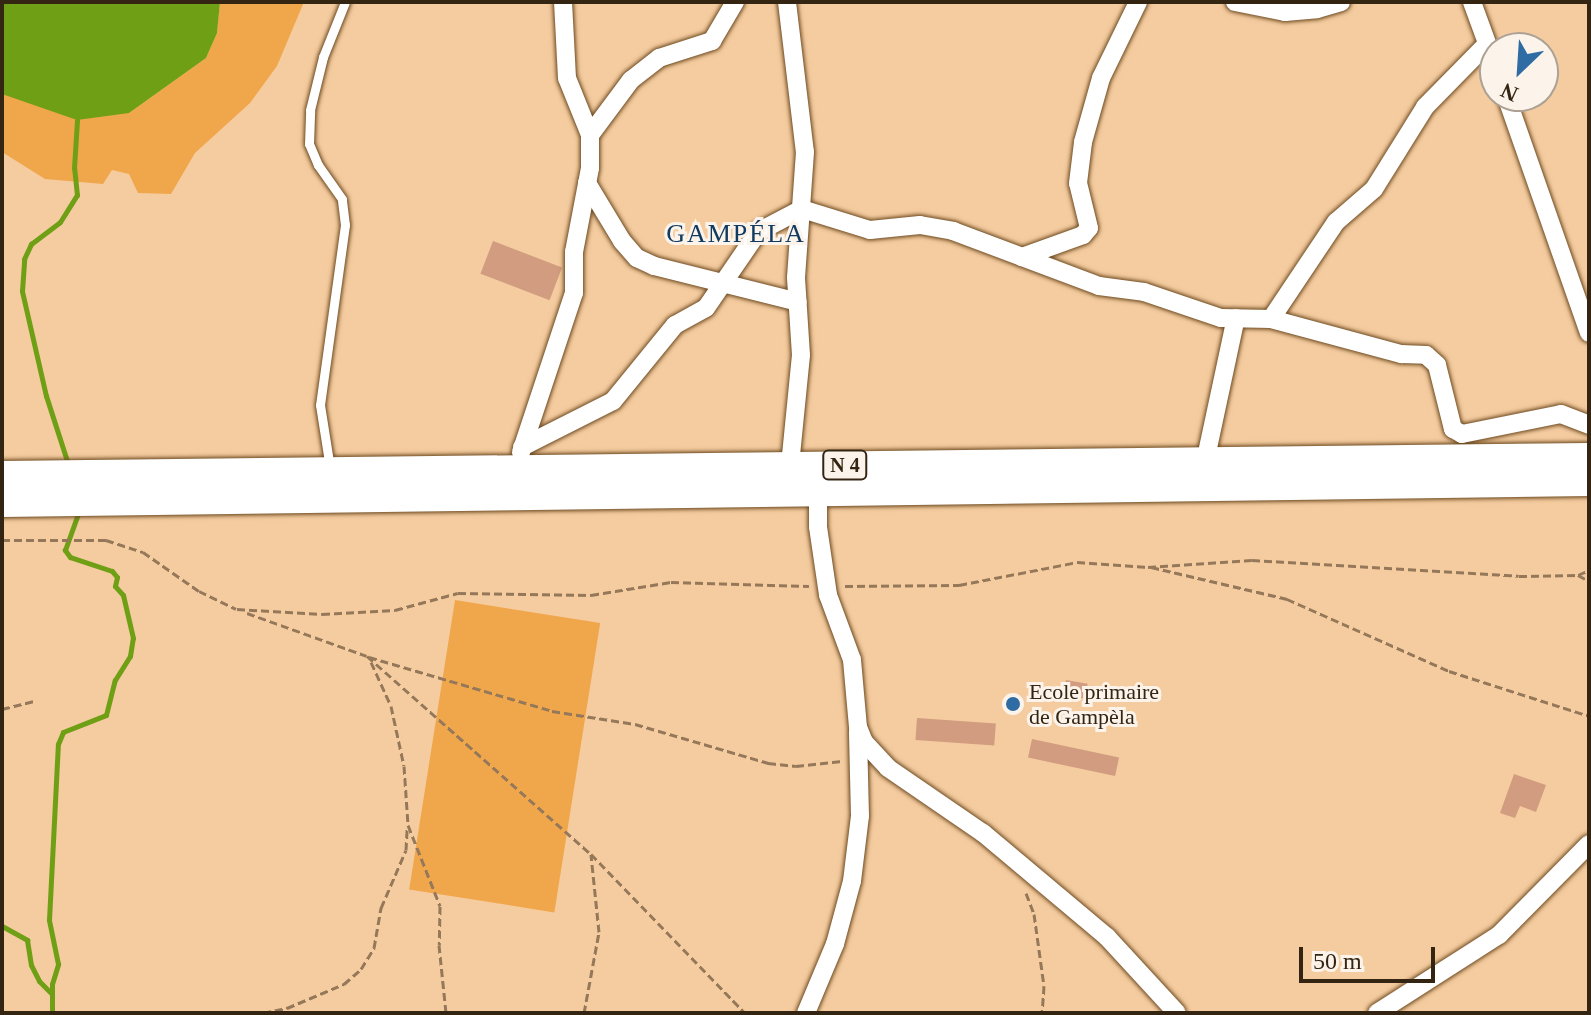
<!DOCTYPE html>
<html>
<head>
<meta charset="utf-8">
<style>
	body { margin:0 }
	#map { position:relative; width:1591px; height:1015px; overflow:hidden; background:#f5cc9f; font-family:"Times New Roman",serif }
	div>[style] { position:absolute }
	.green>* { inset:0; background:#f0a74c; transform-origin:0 0 }
	.water>* { inset:0; background:#6e9f15 }
	.stream>* { height:5px; margin:-2.5px; padding:0 2.5px; transform-origin:2.5px; border-radius:2.5px; background:#6e9f15 }
	.building>* { inset:0; background:#d19c80; transform-origin:0 0 }
	.path>* { height:3px; margin-top:-1.5px; transform-origin:0; background:repeating-linear-gradient(90deg,#957859 0 8px,transparent 0 12px) }
	.roads { filter:drop-shadow(0 0 2px #6d4a20) drop-shadow(0 0 2px #6d4a20) }
	.service>* { height:9px; margin:-4.5px; padding:0 4.5px; transform-origin:4.5px; border-radius:4.5px; background:#fff }
	.minor>* { height:18px; margin:-9px; padding:0 9px; transform-origin:9px; border-radius:9px; background:#fff }
	.trunk>* { height:30px; margin:-15px; padding:0 15px; transform-origin:15px; border-radius:15px; background:#fff }
	.dots>* { width:22px; height:22px; translate:-50% -50%; box-sizing:border-box; border:4px solid #fcf4eb; border-radius:50% }
	span { translate:-50% -50%; white-space:nowrap; text-align:center; line-height:1.15; -webkit-text-stroke:6px #fcf4eb; paint-order:stroke }
	.shield-label span { padding:2px 6px; background:#fcf4eb; border:2px solid; border-radius:6px; -webkit-text-stroke-width:0 }
	.shield-label { font-size:20px; color:#342412; font-weight:700 }
	.poi-label { font-size:22px; color:#342412 }
	.left { translate:0 -50%; text-align:left }
	.quarter-label { font-size:26px; color:#113b61; letter-spacing:2px }
	.frame { position:absolute; inset:0; border:4px solid #342412; pointer-events:none }
	.north { position:absolute; left:1479px; top:32px; width:80px; height:80px; box-sizing:border-box; background:#fcf4eb; border:2px solid #aca194; border-radius:50%; rotate:205deg; font-size:22px; font-weight:700; line-height:32px; text-align:center; color:#342412 }
	.north::after { content:''; display:block; margin:auto; width:28px; height:36px; background:#2f6ca3; clip-path:polygon(50% 0,100% 100%,50% 72%,0 100%) }
	.scale { position:absolute; left:1299px; top:947px; width:136px; height:36px; box-sizing:border-box; border:4px solid #342412; border-top:0; padding-left:10px; font-size:24px; line-height:28px; white-space:nowrap; color:#342412; -webkit-text-stroke:6px #fcf4eb; paint-order:stroke }
</style>
</head>
<body>
<div id="map">
	<div class="green">
		<div style="clip-path:polygon(220px 2px,304px 2px,277px 66px,250px 103px,195px 153px,171px 194px,138px 193px,129px 174px,112px 170px,103px 184px,45px 179px,2px 152px,2px 94px,129px 113px,206px 58px,217px 33px)"></div>
		<div style="left:455px;top:600px;width:147px;height:293px;rotate:9deg"></div>
	</div>
	<div class="water">
		<div style="clip-path:polygon(2px 2px,220px 2px,217px 33px,206px 58px,129px 113px,77px 120px,2px 94px)"></div>
	</div>
	<div class="stream">
		<div style="left:69px;top:467px;width:75px;rotate:-107.9deg"></div>
		<div style="left:46px;top:396px;width:108px;rotate:-102.9deg"></div>
		<div style="left:22px;top:291px;width:32px;rotate:-86deg"></div>
		<div style="left:24px;top:259px;width:17px;rotate:-65deg"></div>
		<div style="left:31px;top:244px;width:36px;rotate:-37deg"></div>
		<div style="left:60px;top:222px;width:32px;rotate:-58deg"></div>
		<div style="left:77px;top:195px;width:27px;rotate:-96deg"></div>
		<div style="left:74px;top:168px;width:48px;rotate:-86.4deg"></div>
		<div style="left:2px;top:926px;width:29px;rotate:29deg"></div>
		<div style="left:27px;top:940px;width:25px;rotate:81deg"></div>
		<div style="left:31px;top:965px;width:18px;rotate:63deg"></div>
		<div style="left:39px;top:981px;width:18px;rotate:45deg"></div>
		<div style="left:52px;top:1013px;width:29px;rotate:-90deg"></div>
		<div style="left:52px;top:984px;width:21px;rotate:-73deg"></div>
		<div style="left:58px;top:964px;width:45px;rotate:-101.6deg"></div>
		<div style="left:49px;top:920px;width:176px;rotate:-87.1deg"></div>
		<div style="left:58px;top:744px;width:13px;rotate:-67deg"></div>
		<div style="left:63px;top:732px;width:46px;rotate:-21.6deg"></div>
		<div style="left:106px;top:715px;width:36px;rotate:-76deg"></div>
		<div style="left:115px;top:680px;width:28px;rotate:-58deg"></div>
		<div style="left:130px;top:656px;width:18px;rotate:-81deg"></div>
		<div style="left:133px;top:638px;width:44px;rotate:-103.1deg"></div>
		<div style="left:123px;top:595px;width:12px;rotate:-132deg"></div>
		<div style="left:115px;top:586px;width:9px;rotate:-77deg"></div>
		<div style="left:117px;top:577px;width:8px;rotate:-130deg"></div>
		<div style="left:112px;top:571px;width:44px;rotate:-161.6deg"></div>
		<div style="left:70px;top:557px;width:9px;rotate:-126deg"></div>
		<div style="left:65px;top:550px;width:41px;rotate:-70.3deg"></div>
	</div>
	<div class="building">
		<div style="left:493px;top:241px;width:74px;height:35px;rotate:21deg"></div>
		<div style="left:1066px;top:680px;width:22px;height:15px;rotate:10deg"></div>
		<div style="left:917px;top:718px;width:79px;height:22px;rotate:4deg"></div>
		<div style="left:1032px;top:739px;width:89px;height:19px;rotate:12deg"></div>
		<div style="clip-path:polygon(1514px 774px,1546px 785px,1536px 812px,1520px 806px,1515px 818px,1500px 813px)"></div>
	</div>
	<div class="path">
		<div style="left:2px;top:540px;width:104px"></div>
		<div style="left:106px;top:540px;width:39px;rotate:18deg"></div>
		<div style="left:143px;top:552px;width:68px;rotate:34.9deg"></div>
		<div style="left:199px;top:591px;width:41px;rotate:25.9deg"></div>
		<div style="left:1151px;top:567px;width:140px;rotate:13.2deg"></div>
		<div style="left:1287px;top:599px;width:177px;rotate:24deg"></div>
		<div style="left:1449px;top:671px;width:147px;rotate:17.8deg"></div>
		<div style="left:1578px;top:575px;width:12px;rotate:-24deg"></div>
		<div style="left:845px;top:586px;width:114px;rotate:-0.5deg"></div>
		<div style="left:959px;top:585px;width:120px;rotate:-11deg"></div>
		<div style="left:1077px;top:562px;width:71px;rotate:4deg"></div>
		<div style="left:1148px;top:567px;width:104px;rotate:-3.9deg"></div>
		<div style="left:1252px;top:560px;width:267px;rotate:3.4deg"></div>
		<div style="left:1519px;top:576px;width:59px;rotate:-1deg"></div>
		<div style="left:1578px;top:575px;width:13px;rotate:29deg"></div>
		<div style="left:237px;top:609px;width:85px;rotate:3.4deg"></div>
		<div style="left:322px;top:614px;width:73px;rotate:-3.1deg"></div>
		<div style="left:395px;top:610px;width:65px;rotate:-15.1deg"></div>
		<div style="left:458px;top:593px;width:133px;rotate:0.9deg"></div>
		<div style="left:591px;top:595px;width:81px;rotate:-9.2deg"></div>
		<div style="left:671px;top:582px;width:138px;rotate:1.7deg"></div>
		<div style="left:247px;top:613px;width:127px;rotate:19.7deg"></div>
		<div style="left:367px;top:656px;width:299px;rotate:41.5deg"></div>
		<div style="left:591px;top:854px;width:221px;rotate:45.9deg"></div>
		<div style="left:369px;top:657px;width:191px;rotate:16.4deg"></div>
		<div style="left:552px;top:711px;width:84px;rotate:8.9deg"></div>
		<div style="left:635px;top:724px;width:139px;rotate:16.3deg"></div>
		<div style="left:768px;top:763px;width:28px;rotate:6deg"></div>
		<div style="left:796px;top:766px;width:46px;rotate:-6.2deg"></div>
		<div style="left:371px;top:662px;width:48px;rotate:65.6deg"></div>
		<div style="left:391px;top:706px;width:61px;rotate:77.8deg"></div>
		<div style="left:404px;top:766px;width:59px;rotate:86.1deg"></div>
		<div style="left:408px;top:825px;width:87px;rotate:68.4deg"></div>
		<div style="left:440px;top:906px;width:39px;rotate:91deg"></div>
		<div style="left:439px;top:945px;width:68px;rotate:84.1deg"></div>
		<div style="left:2px;top:709px;width:32px;rotate:-14deg"></div>
		<div style="left:1026px;top:893px;width:22px;rotate:69deg"></div>
		<div style="left:1034px;top:914px;width:73px;rotate:82.1deg"></div>
		<div style="left:1044px;top:986px;width:27px;rotate:94deg"></div>
		<div style="left:263px;top:1013px;width:25px;rotate:-12deg"></div>
		<div style="left:287px;top:1008px;width:62px;rotate:-22.8deg"></div>
		<div style="left:344px;top:984px;width:23px;rotate:-41deg"></div>
		<div style="left:361px;top:969px;width:25px;rotate:-58deg"></div>
		<div style="left:374px;top:948px;width:41px;rotate:-80.1deg"></div>
		<div style="left:381px;top:908px;width:63px;rotate:-66.7deg"></div>
		<div style="left:406px;top:850px;width:22px;rotate:-87deg"></div>
		<div style="left:584px;top:1013px;width:82px;rotate:-79.5deg"></div>
		<div style="left:599px;top:932px;width:78px;rotate:-95.9deg"></div>
	</div>
	<div class="roads">
		<div class="service">
			<div style="left:330px;top:468px;width:64px;rotate:-99deg"></div>
			<div style="left:320px;top:405px;width:182px;rotate:-82.1deg"></div>
			<div style="left:345px;top:225px;width:26px;rotate:-97deg"></div>
			<div style="left:342px;top:199px;width:42px;rotate:-125.2deg"></div>
			<div style="left:318px;top:165px;width:23px;rotate:-113deg"></div>
			<div style="left:309px;top:144px;width:34px;rotate:-88deg"></div>
			<div style="left:310px;top:110px;width:55px;rotate:-76.2deg"></div>
			<div style="left:323px;top:57px;width:59px;rotate:-68.2deg"></div>
		</div>
		<div class="minor">
			<div style="left:787px;top:2px;width:151px;rotate:83.2deg"></div>
			<div style="left:805px;top:152px;width:126px;rotate:94.1deg"></div>
			<div style="left:796px;top:278px;width:77px;rotate:86.3deg"></div>
			<div style="left:801px;top:355px;width:112px;rotate:95.7deg"></div>
			<div style="left:1235px;top:2px;width:51px;rotate:11.3deg"></div>
			<div style="left:1285px;top:12px;width:32px;rotate:-5deg"></div>
			<div style="left:1317px;top:9px;width:25px;rotate:-16deg"></div>
			<div style="left:1472px;top:2px;width:67px;rotate:69.9deg"></div>
			<div style="left:1506px;top:96px;width:251px;rotate:70.7deg"></div>
			<div style="left:590px;top:135px;width:69px;rotate:-53.3deg"></div>
			<div style="left:631px;top:80px;width:36px;rotate:-38deg"></div>
			<div style="left:659px;top:58px;width:56px;rotate:-17.8deg"></div>
			<div style="left:712px;top:41px;width:45px;rotate:-59.5deg"></div>
			<div style="left:587px;top:183px;width:68px;rotate:58.9deg"></div>
			<div style="left:622px;top:241px;width:23px;rotate:49deg"></div>
			<div style="left:637px;top:258px;width:19px;rotate:25deg"></div>
			<div style="left:654px;top:266px;width:148px;rotate:14deg"></div>
			<div style="left:1022px;top:257px;width:82px;rotate:20.6deg"></div>
			<div style="left:1099px;top:286px;width:45px;rotate:7.6deg"></div>
			<div style="left:1144px;top:292px;width:81px;rotate:18.7deg"></div>
			<div style="left:1221px;top:318px;width:50px;rotate:1.1deg"></div>
			<div style="left:1271px;top:319px;width:135px;rotate:15.1deg"></div>
			<div style="left:1401px;top:354px;width:25px;rotate:2deg"></div>
			<div style="left:1426px;top:355px;width:15px;rotate:42deg"></div>
			<div style="left:1437px;top:365px;width:66px;rotate:76deg"></div>
			<div style="left:1453px;top:429px;width:10px;rotate:29deg"></div>
			<div style="left:1462px;top:434px;width:101px;rotate:-11.4deg"></div>
			<div style="left:1561px;top:414px;width:30px;rotate:21deg"></div>
			<div style="left:1271px;top:319px;width:117px;rotate:-56.2deg"></div>
			<div style="left:1336px;top:222px;width:50px;rotate:-41deg"></div>
			<div style="left:1374px;top:189px;width:97px;rotate:-58.1deg"></div>
			<div style="left:1425px;top:107px;width:88px;rotate:-45.5deg"></div>
			<div style="left:522px;top:447px;width:102px;rotate:-26.8deg"></div>
			<div style="left:613px;top:401px;width:98px;rotate:-50.8deg"></div>
			<div style="left:675px;top:325px;width:35px;rotate:-29deg"></div>
			<div style="left:706px;top:308px;width:92px;rotate:-55.6deg"></div>
			<div style="left:758px;top:232px;width:50px;rotate:-27.6deg"></div>
			<div style="left:802px;top:209px;width:71px;rotate:17.2deg"></div>
			<div style="left:870px;top:230px;width:50px;rotate:-5.7deg"></div>
			<div style="left:920px;top:225px;width:34px;rotate:10deg"></div>
			<div style="left:953px;top:231px;width:74px;rotate:20.6deg"></div>
			<div style="left:1022px;top:257px;width:65px;rotate:-19.8deg"></div>
			<div style="left:1083px;top:235px;width:9px;rotate:-49deg"></div>
			<div style="left:1089px;top:228px;width:46px;rotate:-103.7deg"></div>
			<div style="left:1078px;top:183px;width:41px;rotate:-83deg"></div>
			<div style="left:1083px;top:142px;width:66px;rotate:-74.3deg"></div>
			<div style="left:1101px;top:78px;width:85px;rotate:-64deg"></div>
			<div style="left:521px;top:452px;width:168px;rotate:-71.6deg"></div>
			<div style="left:574px;top:293px;width:41px;rotate:-90deg"></div>
			<div style="left:574px;top:252px;width:86px;rotate:-79.2deg"></div>
			<div style="left:590px;top:168px;width:33px;rotate:-90deg"></div>
			<div style="left:590px;top:135px;width:61px;rotate:-112deg"></div>
			<div style="left:567px;top:78px;width:76px;rotate:-93deg"></div>
			<div style="left:1205px;top:462px;width:147px;rotate:-77.9deg"></div>
			<div style="left:818px;top:491px;width:36px;rotate:90deg"></div>
			<div style="left:818px;top:527px;width:69px;rotate:81.6deg"></div>
			<div style="left:828px;top:595px;width:69px;rotate:69.7deg"></div>
			<div style="left:852px;top:660px;width:67px;rotate:84.9deg"></div>
			<div style="left:858px;top:727px;width:16px;rotate:68deg"></div>
			<div style="left:864px;top:742px;width:35px;rotate:47deg"></div>
			<div style="left:888px;top:768px;width:115px;rotate:34.4deg"></div>
			<div style="left:983px;top:833px;width:162px;rotate:40deg"></div>
			<div style="left:1107px;top:937px;width:103px;rotate:47.4deg"></div>
			<div style="left:806px;top:1013px;width:75px;rotate:-67.2deg"></div>
			<div style="left:835px;top:944px;width:65px;rotate:-74.9deg"></div>
			<div style="left:852px;top:881px;width:65px;rotate:-83deg"></div>
			<div style="left:860px;top:816px;width:84px;rotate:-91.4deg"></div>
			<div style="left:1377px;top:1013px;width:145px;rotate:-32.6deg"></div>
			<div style="left:1499px;top:935px;width:128px;rotate:-45.3deg"></div>
		</div>
		<div class="trunk">
			<div style="left:2px;top:476px;width:1587px;rotate:-0.65deg"></div>
			<div style="left:2px;top:502px;width:1587px;rotate:-0.76deg"></div>
		</div>
	</div>
	<div class="dots">
		<div style="left:1013px;top:704px;background:#2f6ca3"></div>
	</div>
	<div class="shield-label">
		<span style="left:845px;top:465px">N 4</span>
	</div>
	<div class="poi-label">
		<span class="left" style="left:1029px;top:704px">Ecole primaire<br>de Gampèla</span>
	</div>
	<div class="quarter-label">
		<span style="left:736px;top:234px">GAMPÉLA</span>
	</div>
	<div class="frame"></div>
	<div class="north">N</div>
	<div class="scale">50 m</div>
</div>
</body>
</html>
